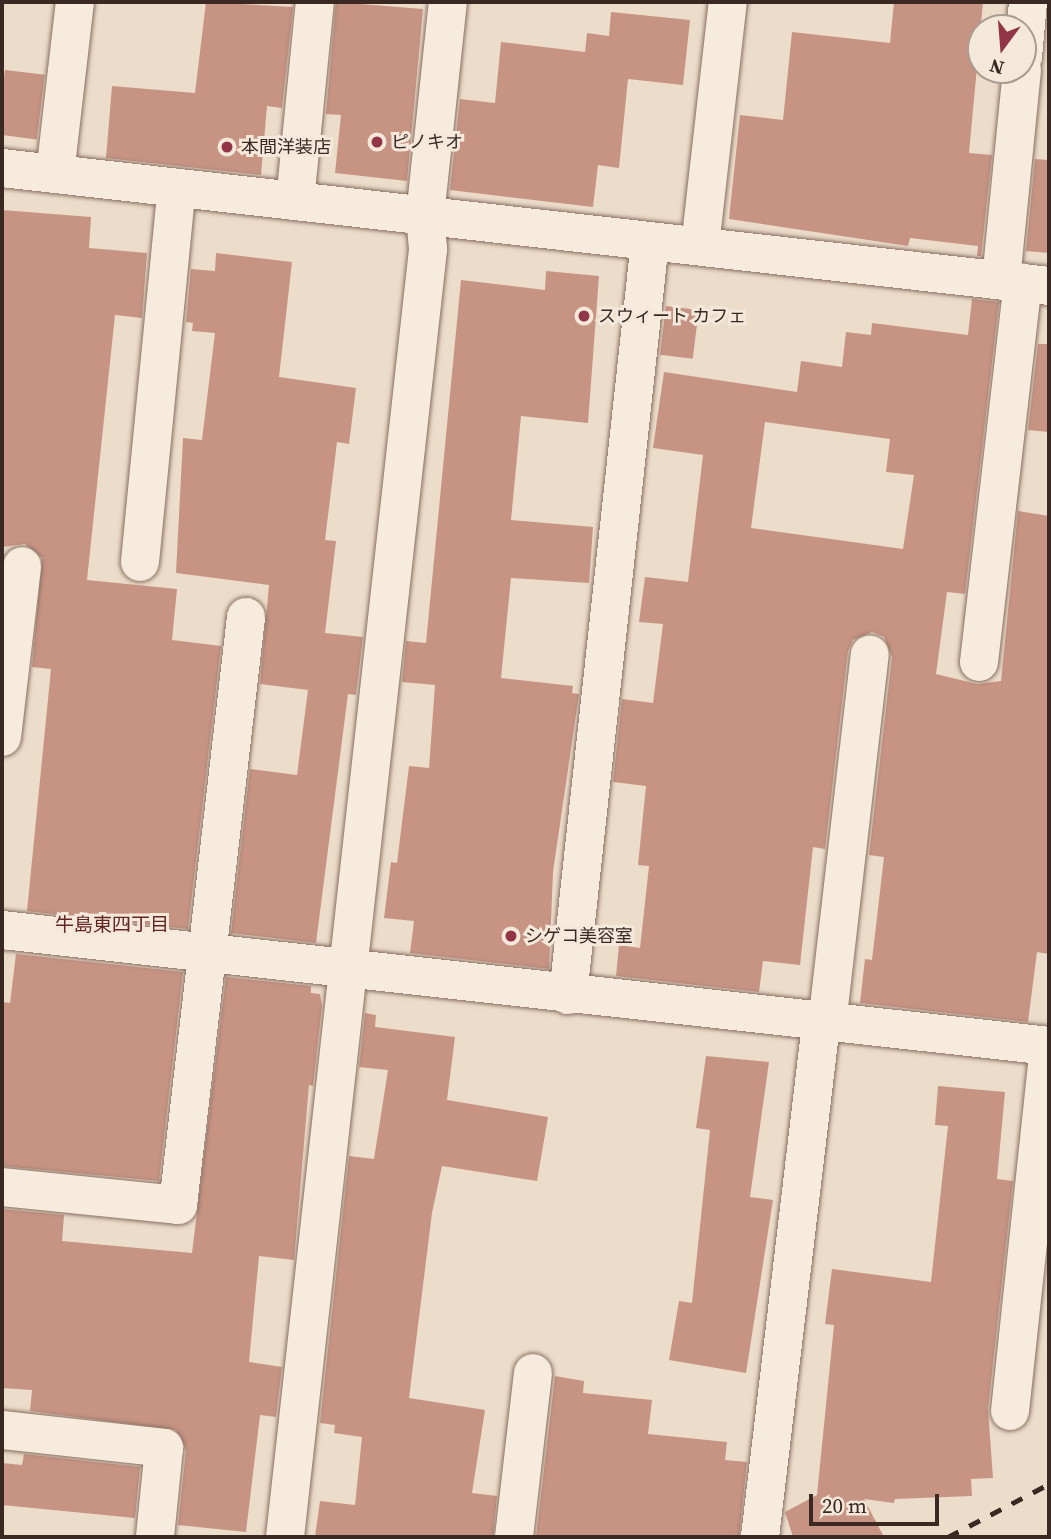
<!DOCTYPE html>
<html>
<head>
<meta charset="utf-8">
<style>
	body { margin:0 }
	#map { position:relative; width:1051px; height:1539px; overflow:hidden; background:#ecdcca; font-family:"Source Serif 4","Noto Sans JP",serif }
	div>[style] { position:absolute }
	.building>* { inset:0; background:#c79484; transform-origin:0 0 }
	.roads { filter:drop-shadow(0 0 2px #876e60) drop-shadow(0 0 2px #876e60) }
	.minor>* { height:38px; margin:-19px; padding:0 19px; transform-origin:19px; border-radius:19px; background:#f7ebdd }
	.rail>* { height:5px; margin-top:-2.5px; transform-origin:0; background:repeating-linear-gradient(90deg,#392922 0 12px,transparent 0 24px) }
	.dots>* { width:19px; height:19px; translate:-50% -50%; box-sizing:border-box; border:4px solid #f4e8da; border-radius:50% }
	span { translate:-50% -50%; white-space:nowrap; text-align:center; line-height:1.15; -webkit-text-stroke:6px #f4e8da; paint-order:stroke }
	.poi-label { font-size:18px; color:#392922 }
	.left { translate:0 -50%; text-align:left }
	.neighbourhood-label { font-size:19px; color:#622725 }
	.frame { position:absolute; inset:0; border:4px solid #392922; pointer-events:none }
	.north { position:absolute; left:967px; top:14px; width:70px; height:70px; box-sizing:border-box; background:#f4e8da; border:2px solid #a99c90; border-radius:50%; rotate:196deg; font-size:19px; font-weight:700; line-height:28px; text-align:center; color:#392922 }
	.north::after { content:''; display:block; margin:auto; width:24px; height:32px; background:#923545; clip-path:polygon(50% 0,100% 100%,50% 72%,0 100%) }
	.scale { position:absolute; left:809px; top:1494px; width:130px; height:32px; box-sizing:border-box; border:4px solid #392922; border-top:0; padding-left:9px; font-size:21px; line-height:24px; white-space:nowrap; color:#392922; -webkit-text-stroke:5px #f4e8da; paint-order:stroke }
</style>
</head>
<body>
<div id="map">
	<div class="building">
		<div style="clip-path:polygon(206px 2px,293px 7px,282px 108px,267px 106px,261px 175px,106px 158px,112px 86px,195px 93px)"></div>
		<div style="clip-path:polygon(336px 2px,423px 9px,407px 181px,335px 173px,341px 115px,326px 114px)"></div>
		<div style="clip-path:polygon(894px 2px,983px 2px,969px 153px,992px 155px,981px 256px,977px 256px,978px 246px,910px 238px,908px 246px,729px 219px,740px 115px,783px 120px,792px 32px,890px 43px)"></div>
		<div style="clip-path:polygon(611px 12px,690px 20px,683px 85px,628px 79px,619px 168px,598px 165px,593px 207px,450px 190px,460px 99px,495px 103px,501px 42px,585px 52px,587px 33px,609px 36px)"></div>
		<div style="left:5px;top:70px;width:40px;height:65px;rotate:7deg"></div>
		<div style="clip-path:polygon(1035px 159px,1049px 160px,1049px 253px,1026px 251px)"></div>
		<div style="clip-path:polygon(2px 210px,91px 217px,89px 248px,147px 253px,142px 318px,115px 315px,87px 580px,177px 589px,172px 640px,221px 646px,188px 929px,27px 911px,51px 669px,32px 667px,42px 558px,25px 544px,2px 547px)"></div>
		<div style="clip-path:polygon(216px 253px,292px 262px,279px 377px,356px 388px,349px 444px,337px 442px,325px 540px,336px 541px,325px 633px,363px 637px,356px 695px,348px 694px,316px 943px,231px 933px,250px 769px,297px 775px,308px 690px,260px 684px,269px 585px,176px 573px,183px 438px,202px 440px,215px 333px,192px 331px,193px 323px,186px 322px,191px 269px,215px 271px)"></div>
		<div style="clip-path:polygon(546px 271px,599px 276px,588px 423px,521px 416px,511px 520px,593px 527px,589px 583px,511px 578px,501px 678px,573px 686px,572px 693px,579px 694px,553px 872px,549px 969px,410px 953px,414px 921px,384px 918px,391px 862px,397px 863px,409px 766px,429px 768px,435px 685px,402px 682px,406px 641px,426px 643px,461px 280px,545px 290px)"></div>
		<div style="clip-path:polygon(evenodd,972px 299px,999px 302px,965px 594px,947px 592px,936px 674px,977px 684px,1001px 681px,1018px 511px,1049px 516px,1049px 954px,1037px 952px,1028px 1022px,860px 1003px,865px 959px,872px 960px,884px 857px,869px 855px,892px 657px,884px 637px,872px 632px,853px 640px,848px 651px,825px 849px,813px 847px,800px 965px,763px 961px,759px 992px,616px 976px,619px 945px,640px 948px,649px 866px,638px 865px,646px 786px,613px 782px,622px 699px,653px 703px,663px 624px,639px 622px,645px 577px,688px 582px,703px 455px,653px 448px,664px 372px,797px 392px,801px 361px,842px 367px,846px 332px,871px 335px,872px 323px,968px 335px,972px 299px,765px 422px,890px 439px,886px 472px,914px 475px,903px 549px,751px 528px,765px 422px)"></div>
		<div style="left:666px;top:306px;width:33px;height:49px;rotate:7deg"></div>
		<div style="clip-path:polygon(1038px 344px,1049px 344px,1049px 432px,1028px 430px)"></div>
		<div style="clip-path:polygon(16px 954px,183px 972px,159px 1181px,2px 1166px,2px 1002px,10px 1003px)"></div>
		<div style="clip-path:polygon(226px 977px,311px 986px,311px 993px,320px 994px,322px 1006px,313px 1086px,309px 1085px,294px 1260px,259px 1256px,249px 1362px,282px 1367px,276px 1417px,260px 1415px,246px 1532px,178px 1525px,186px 1450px,176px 1430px,30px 1411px,32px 1390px,2px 1388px,2px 1209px,64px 1215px,62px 1241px,192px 1253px)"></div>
		<div style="clip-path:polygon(365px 1013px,376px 1015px,375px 1027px,455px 1037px,447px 1100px,548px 1117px,537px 1181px,442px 1166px,432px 1213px,409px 1398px,485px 1410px,472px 1493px,497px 1496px,493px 1537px,315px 1537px,320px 1501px,355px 1505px,362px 1437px,334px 1433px,335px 1425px,320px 1423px,349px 1156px,374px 1159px,388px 1070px,359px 1067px)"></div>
		<div style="clip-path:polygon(706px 1056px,769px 1062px,750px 1197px,773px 1200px,746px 1373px,669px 1360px,679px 1301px,692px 1303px,710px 1130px,696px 1128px)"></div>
		<div style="clip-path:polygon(938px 1086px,1005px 1092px,997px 1179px,1013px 1181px,988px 1409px,993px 1478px,971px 1479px,972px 1496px,895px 1499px,894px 1503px,864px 1499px,884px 1537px,793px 1537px,785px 1512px,817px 1495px,834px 1325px,825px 1324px,832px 1269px,931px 1282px,948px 1126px,935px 1125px)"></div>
		<div style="clip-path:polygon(555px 1376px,584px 1381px,583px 1393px,652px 1400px,648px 1434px,727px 1442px,725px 1460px,747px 1462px,739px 1537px,536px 1537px)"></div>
		<div style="clip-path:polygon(24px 1454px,140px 1467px,135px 1518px,2px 1505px,2px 1463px,22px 1465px)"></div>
	</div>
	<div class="roads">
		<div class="minor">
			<div style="left:1023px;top:57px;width:55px;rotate:-84.8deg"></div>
			<div style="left:2px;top:168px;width:1054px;rotate:6.43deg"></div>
			<div style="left:55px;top:174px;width:173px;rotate:-83.4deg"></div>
			<div style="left:295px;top:201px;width:200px;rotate:-84.3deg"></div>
			<div style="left:700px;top:246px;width:246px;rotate:-83.5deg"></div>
			<div style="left:1001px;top:280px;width:211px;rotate:-84.3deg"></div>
			<div style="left:140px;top:562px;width:376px;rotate:-84.4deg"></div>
			<div style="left:979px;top:662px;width:382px;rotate:-83.4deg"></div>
			<div style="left:2px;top:737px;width:172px;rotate:-83.3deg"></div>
			<div style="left:2px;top:930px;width:1053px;rotate:6.32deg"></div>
			<div style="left:568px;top:995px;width:758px;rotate:-83.79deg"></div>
			<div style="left:827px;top:1024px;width:372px;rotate:-83.4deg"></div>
			<div style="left:2px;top:1187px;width:177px;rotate:5.8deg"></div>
			<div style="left:178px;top:1205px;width:592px;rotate:-83.4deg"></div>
			<div style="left:1010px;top:1411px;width:367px;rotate:-83.9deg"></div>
			<div style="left:2px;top:1430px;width:163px;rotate:6.3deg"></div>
			<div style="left:164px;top:1448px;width:89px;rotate:95.8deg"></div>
			<div style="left:285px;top:1537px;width:1296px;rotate:-83.66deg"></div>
			<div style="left:428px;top:249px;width:33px;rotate:-95deg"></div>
			<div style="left:425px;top:216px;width:215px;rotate:-83.9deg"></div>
			<div style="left:514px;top:1537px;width:165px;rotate:-83.4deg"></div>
			<div style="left:760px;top:1537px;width:517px;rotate:-83.22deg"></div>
		</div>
	</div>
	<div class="rail">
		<div style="left:948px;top:1537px;width:114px;rotate:-27.7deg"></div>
	</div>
	<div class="dots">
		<div style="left:377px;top:142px;background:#923545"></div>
		<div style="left:227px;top:147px;background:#923545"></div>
		<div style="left:584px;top:316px;background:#923545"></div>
		<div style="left:511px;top:936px;background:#923545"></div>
	</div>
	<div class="poi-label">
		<span class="left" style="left:391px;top:142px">ピノキオ</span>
		<span class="left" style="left:241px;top:147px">本間洋装店</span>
		<span class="left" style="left:598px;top:316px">スウィート カフェ</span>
		<span class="left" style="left:525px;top:936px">シゲコ美容室</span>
	</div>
	<div class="neighbourhood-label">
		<span style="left:112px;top:925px">牛島東四丁目</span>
	</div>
	<div class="frame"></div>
	<div class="north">N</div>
	<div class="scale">20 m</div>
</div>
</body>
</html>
